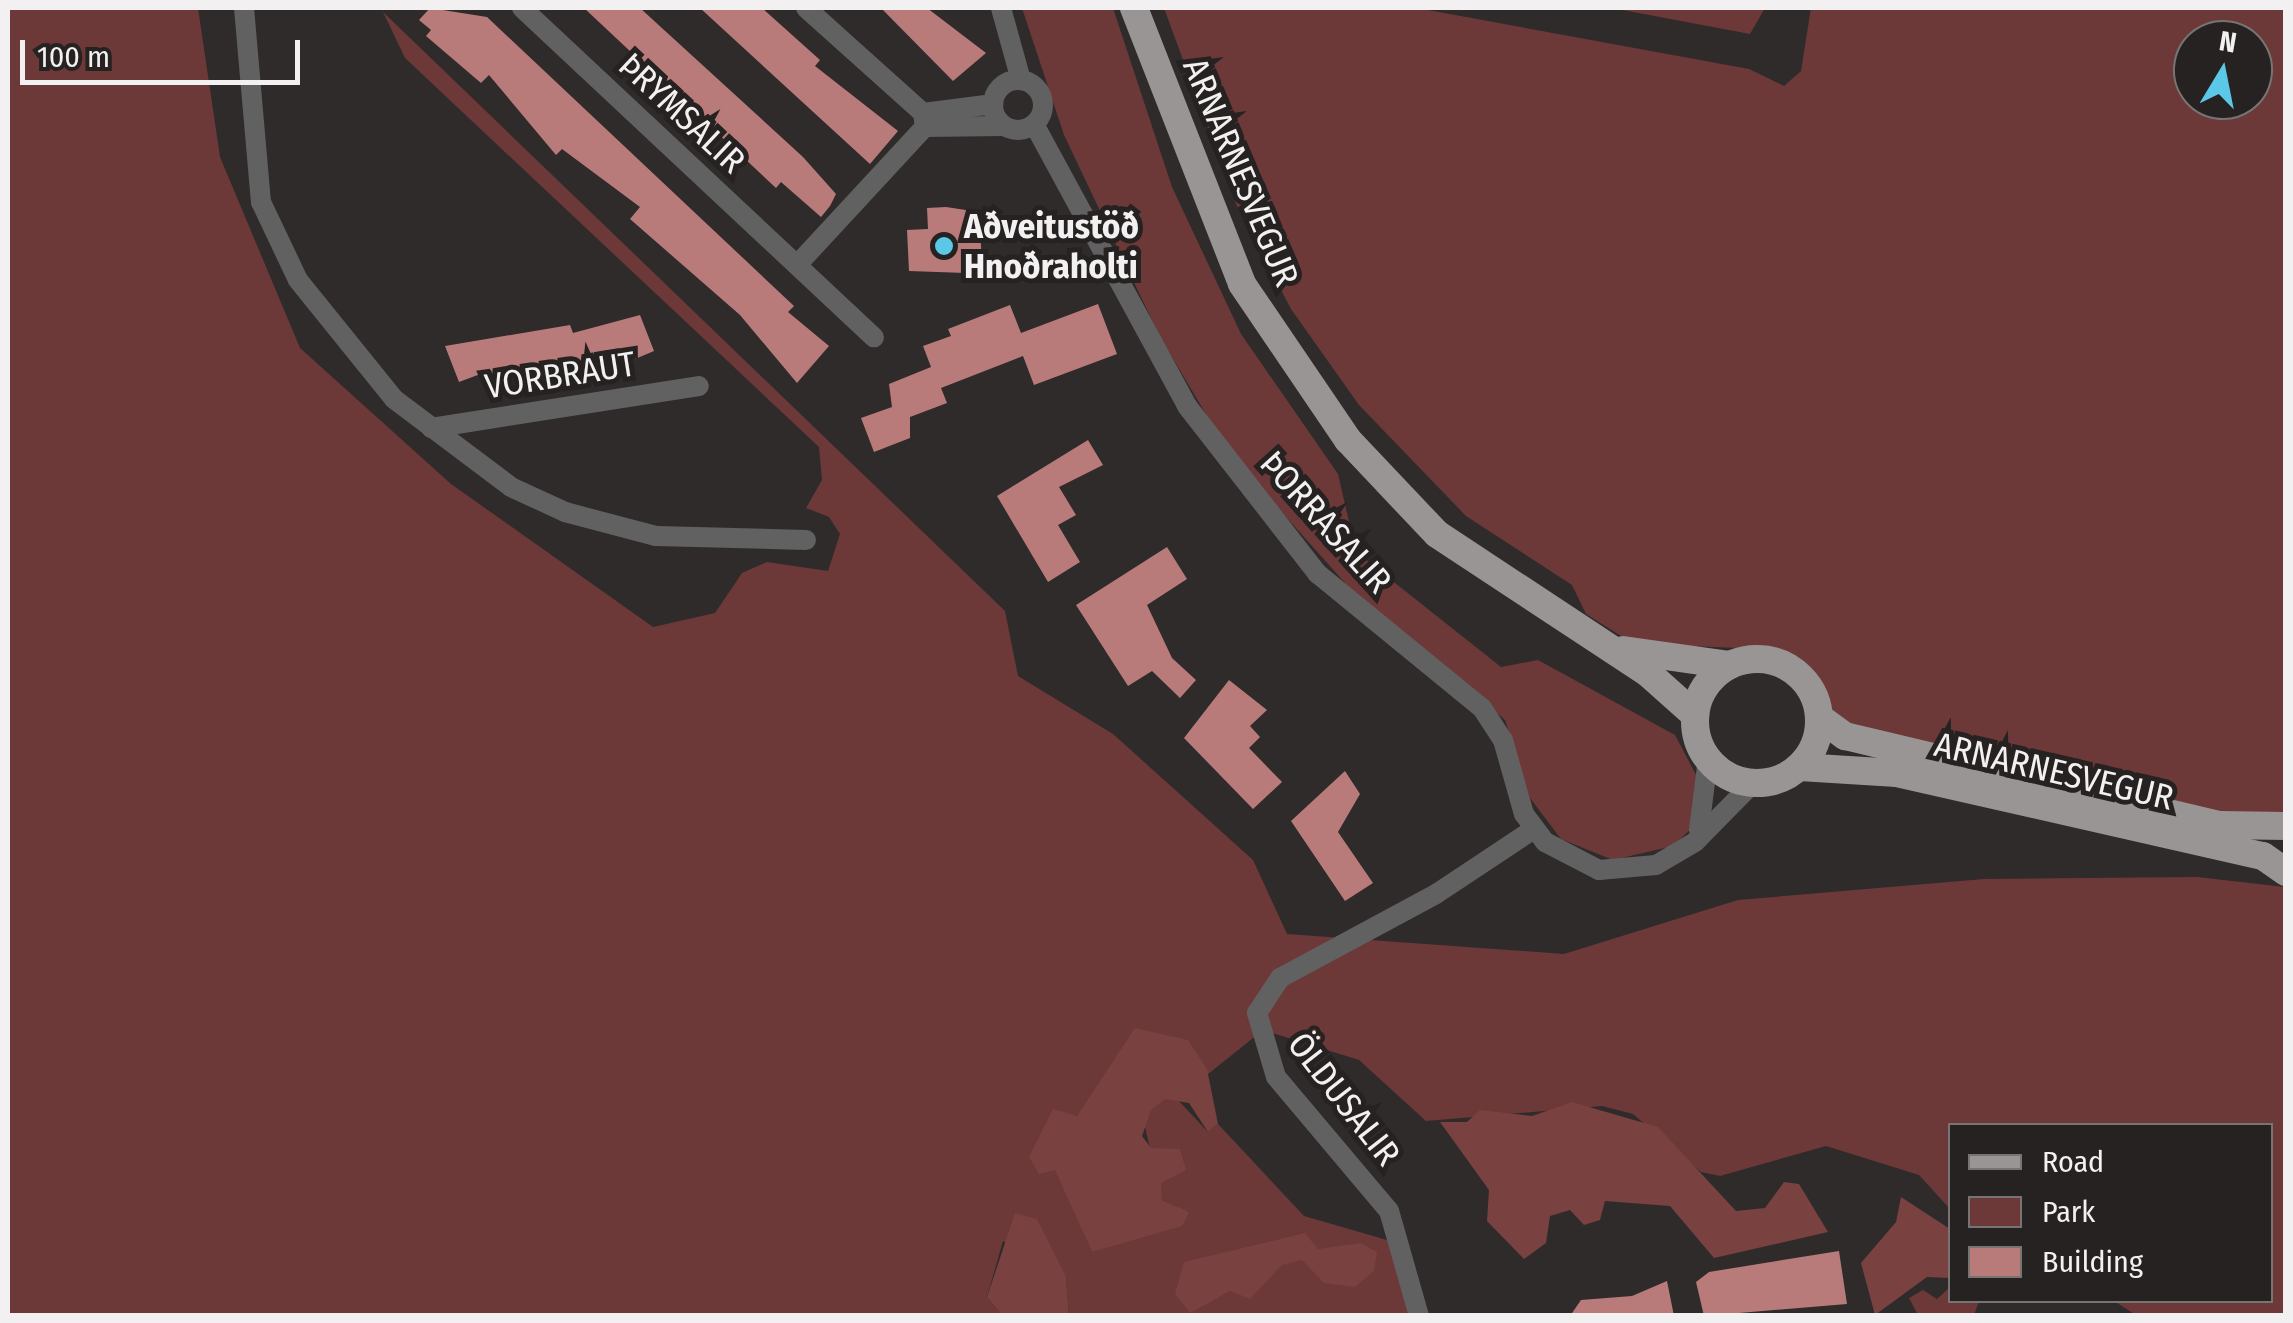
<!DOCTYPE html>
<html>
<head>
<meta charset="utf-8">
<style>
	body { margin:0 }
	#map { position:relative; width:2293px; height:1323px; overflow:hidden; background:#2f2b2b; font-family:"Fira Sans Condensed",sans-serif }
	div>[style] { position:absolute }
	.green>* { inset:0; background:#6d3838 }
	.forest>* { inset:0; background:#794140 }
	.building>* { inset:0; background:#b97b7a }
	.minor>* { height:20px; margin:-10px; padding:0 10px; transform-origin:10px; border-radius:10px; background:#626161 }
	.minor>.ring { margin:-10px; padding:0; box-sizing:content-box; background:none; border:20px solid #626161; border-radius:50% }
	.major>* { height:28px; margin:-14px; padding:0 14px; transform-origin:14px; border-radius:14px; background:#989594 }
	.major>.ring { margin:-14px; padding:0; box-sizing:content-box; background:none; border:28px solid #989594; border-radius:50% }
	.dots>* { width:28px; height:28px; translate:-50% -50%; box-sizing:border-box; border:5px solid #252221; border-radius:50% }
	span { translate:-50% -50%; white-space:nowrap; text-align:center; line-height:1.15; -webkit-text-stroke:10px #252221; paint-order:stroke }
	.street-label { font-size:35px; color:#f2f0f0 }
	.poi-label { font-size:35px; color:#f2f0f0; font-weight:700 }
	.left { translate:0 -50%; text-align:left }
	.frame { position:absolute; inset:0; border:10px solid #f2f0f0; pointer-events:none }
	.legend { position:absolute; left:1948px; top:1123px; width:325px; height:180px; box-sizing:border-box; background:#252221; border:2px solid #777474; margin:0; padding:12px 18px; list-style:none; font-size:30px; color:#f2f0f0 }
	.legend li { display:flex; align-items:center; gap:20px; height:50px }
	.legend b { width:50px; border:2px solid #777474 }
	.north { position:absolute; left:2173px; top:20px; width:100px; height:100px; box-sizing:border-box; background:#252221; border:2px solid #777474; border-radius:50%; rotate:10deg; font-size:28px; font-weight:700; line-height:40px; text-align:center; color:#f2f0f0 }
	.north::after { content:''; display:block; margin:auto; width:35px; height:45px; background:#5ac8e6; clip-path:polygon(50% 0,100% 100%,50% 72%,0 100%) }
	.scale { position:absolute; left:20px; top:40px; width:280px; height:45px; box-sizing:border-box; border:5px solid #f2f0f0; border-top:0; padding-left:12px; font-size:30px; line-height:35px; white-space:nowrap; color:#f2f0f0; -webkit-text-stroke:8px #252221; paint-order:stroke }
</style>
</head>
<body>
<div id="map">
	<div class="green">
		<div style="clip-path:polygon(evenodd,8px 8px,198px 8px,220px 157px,300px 348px,451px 484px,653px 627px,715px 613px,742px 573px,767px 562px,828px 571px,840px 534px,829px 517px,806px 508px,822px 480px,819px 447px,405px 58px,383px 12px,1005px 611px,1018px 676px,1113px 734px,1253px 860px,1287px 934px,1564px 954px,1738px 900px,1984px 879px,2197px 877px,2285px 887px,2285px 1315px,2136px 1315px,2114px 1301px,2270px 1300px,2270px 1126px,1950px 1126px,1950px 1209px,1919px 1175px,1826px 1146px,1720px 1176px,1701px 1172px,1633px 1114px,1602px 1106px,1426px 1121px,1359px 1060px,1263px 1030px,1177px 1099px,1208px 1132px,1218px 1124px,1304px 1216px,1387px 1240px,1410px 1315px,1069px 1315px,1066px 1277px,1003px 1241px,987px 1297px,1002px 1315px,8px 1316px,8px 8px,1145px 1127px,1162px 1200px,1188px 1212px,1092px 1252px,1063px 1185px,1145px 1127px)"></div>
		<div style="clip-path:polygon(1022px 8px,1113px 8px,1172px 187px,1241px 334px,1338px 474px,1356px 552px,1501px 667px,1538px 660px,1675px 735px,1702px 786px,1693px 827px,1673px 846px,1613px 860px,1561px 839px,1530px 798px,1505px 720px,1354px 593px,1229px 453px,1159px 335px,1064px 135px)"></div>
		<div style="clip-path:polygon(evenodd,1164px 8px,1417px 8px,1749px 69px,1784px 86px,1801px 71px,1811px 8px,2285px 8px,2285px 811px,2241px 822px,1859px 734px,1825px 712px,1789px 659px,1766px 649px,1634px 644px,1586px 614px,1572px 585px,1466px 516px,1359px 405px,1291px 309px,1236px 204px,1164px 8px,2193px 40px,2253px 40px,2253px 100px,2193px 100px,2193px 40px)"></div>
		<div style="clip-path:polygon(1612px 8px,1765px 8px,1750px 34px)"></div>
		<div style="clip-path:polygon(1950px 1287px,1950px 1300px,1979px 1301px,1974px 1315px,1918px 1315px,1909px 1298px,1923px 1290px,1937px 1299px)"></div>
	</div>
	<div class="forest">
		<div style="clip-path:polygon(1135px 1028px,1188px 1040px,1207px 1069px,1218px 1124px,1208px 1132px,1189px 1103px,1165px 1099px,1151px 1110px,1142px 1136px,1151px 1148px,1180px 1149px,1186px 1170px,1161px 1183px,1162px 1200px,1189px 1212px,1182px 1226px,1092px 1252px,1055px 1170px,1039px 1174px,1029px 1157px,1053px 1109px,1077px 1116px)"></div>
		<div style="clip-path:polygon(1572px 1102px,1658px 1127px,1736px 1211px,1765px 1208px,1784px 1182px,1799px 1184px,1828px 1232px,1714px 1258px,1670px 1206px,1605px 1201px,1600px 1220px,1584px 1225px,1570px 1210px,1550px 1216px,1546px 1243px,1524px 1259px,1487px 1221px,1489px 1190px,1440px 1122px,1467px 1122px,1480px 1110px,1532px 1116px)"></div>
		<div style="clip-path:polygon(1901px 1197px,1950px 1229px,1950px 1278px,1927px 1277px,1875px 1315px,1861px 1263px,1896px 1222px)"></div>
		<div style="clip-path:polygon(1015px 1213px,1037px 1219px,1066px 1277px,1069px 1315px,1002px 1315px,987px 1297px)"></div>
		<div style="clip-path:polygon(1305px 1233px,1318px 1249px,1361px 1243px,1377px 1252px,1374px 1271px,1355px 1287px,1324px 1283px,1302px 1260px,1282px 1265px,1250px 1299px,1230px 1291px,1190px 1313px,1175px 1294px,1184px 1262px)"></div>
	</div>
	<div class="building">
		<div style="clip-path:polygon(430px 8px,487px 17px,794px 306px,788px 312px,829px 346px,797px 383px,740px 315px,630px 219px,640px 207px,562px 149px,556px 155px,489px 75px,481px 83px,426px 36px,431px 30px,419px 20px)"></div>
		<div style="clip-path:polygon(584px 8px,640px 8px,803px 157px,836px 194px,830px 206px,821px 217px,781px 182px,776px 188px)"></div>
		<div style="clip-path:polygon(700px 8px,762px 8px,820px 60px,815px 66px,898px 131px,870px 164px)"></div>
		<div style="clip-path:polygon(881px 8px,927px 8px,986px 53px,953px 81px)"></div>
		<div style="clip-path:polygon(946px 207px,979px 212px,982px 263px,965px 264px,966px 273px,909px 271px,907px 230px,928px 229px,927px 208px)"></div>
		<div style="clip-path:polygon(1098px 304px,1117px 354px,1034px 385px,1023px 356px,941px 388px,947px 403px,910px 417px,910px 438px,874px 452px,861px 418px,892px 407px,889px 384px,931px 367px,923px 346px,951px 336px,948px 329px,1010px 305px,1021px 333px)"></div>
		<div style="clip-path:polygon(640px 315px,654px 351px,635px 359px,632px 352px,601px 364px,598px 356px,564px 369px,561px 361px,530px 373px,527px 366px,494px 379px,491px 370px,459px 382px,445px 346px,570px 325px,573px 333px)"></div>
		<div style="clip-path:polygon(1088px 440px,1103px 465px,1059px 487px,1076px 515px,1058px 525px,1080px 562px,1048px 582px,997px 496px)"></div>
		<div style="clip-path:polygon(1167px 547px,1187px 579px,1147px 605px,1172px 658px,1196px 680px,1180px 698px,1152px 671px,1128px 686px,1076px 605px)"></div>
		<div style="clip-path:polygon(1229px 680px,1267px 710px,1250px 726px,1260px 737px,1249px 748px,1282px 782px,1253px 809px,1184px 738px)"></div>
		<div style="clip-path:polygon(1345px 771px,1360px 794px,1338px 832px,1373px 883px,1345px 901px,1291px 821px)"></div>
		<div style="clip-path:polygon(1839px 1251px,1847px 1304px,1704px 1316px,1696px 1282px,1709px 1272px)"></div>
		<div style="clip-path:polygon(1667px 1281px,1674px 1316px,1570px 1316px,1581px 1300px,1632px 1296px)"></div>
	</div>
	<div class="minor">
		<div style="left:244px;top:8px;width:195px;rotate:85deg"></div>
		<div style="left:261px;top:202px;width:86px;rotate:64.6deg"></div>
		<div style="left:298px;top:280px;width:153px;rotate:51.1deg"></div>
		<div style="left:394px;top:399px;width:146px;rotate:36.9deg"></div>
		<div style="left:511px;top:487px;width:60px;rotate:24.8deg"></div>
		<div style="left:565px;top:512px;width:94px;rotate:14.8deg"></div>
		<div style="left:656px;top:536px;width:150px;rotate:1.5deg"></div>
		<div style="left:522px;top:8px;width:482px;rotate:43.1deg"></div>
		<div style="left:806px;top:8px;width:157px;rotate:41.9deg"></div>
		<div style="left:923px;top:113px;width:14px;rotate:82deg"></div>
		<div style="left:1001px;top:8px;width:75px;rotate:74.5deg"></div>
		<div class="ring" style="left:993px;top:80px;width:30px;height:30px"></div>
		<div style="left:923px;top:113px;width:71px;rotate:-7.3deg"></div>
		<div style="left:1034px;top:124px;width:321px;rotate:61.5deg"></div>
		<div style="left:1187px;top:406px;width:213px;rotate:52.1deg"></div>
		<div style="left:1318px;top:574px;width:212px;rotate:39.3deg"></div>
		<div style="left:1482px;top:708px;width:38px;rotate:57deg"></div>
		<div style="left:1503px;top:740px;width:77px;rotate:74.2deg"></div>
		<div style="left:1524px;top:814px;width:35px;rotate:53deg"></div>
		<div style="left:1545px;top:842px;width:61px;rotate:27.4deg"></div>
		<div style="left:1599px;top:870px;width:57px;rotate:-5deg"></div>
		<div style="left:1656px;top:865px;width:45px;rotate:-30.5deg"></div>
		<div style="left:1695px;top:842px;width:83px;rotate:-45.5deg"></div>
		<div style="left:925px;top:127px;width:79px;rotate:-0.7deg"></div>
		<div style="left:797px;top:265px;width:188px;rotate:-47.2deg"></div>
		<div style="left:431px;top:428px;width:271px;rotate:-8.9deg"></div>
		<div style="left:1699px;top:830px;width:72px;rotate:-82.8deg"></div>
		<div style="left:1419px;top:1316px;width:109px;rotate:-105.9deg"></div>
		<div style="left:1389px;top:1211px;width:175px;rotate:-130.1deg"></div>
		<div style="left:1276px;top:1077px;width:67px;rotate:-106.5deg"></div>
		<div style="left:1257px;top:1013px;width:42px;rotate:-56.7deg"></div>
		<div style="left:1280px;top:978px;width:177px;rotate:-28.3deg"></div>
		<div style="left:1436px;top:894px;width:118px;rotate:-33.6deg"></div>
	</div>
	<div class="major">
		<div style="left:1134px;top:8px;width:296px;rotate:68.6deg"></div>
		<div style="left:1242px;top:284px;width:189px;rotate:55.8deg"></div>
		<div style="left:1348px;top:440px;width:129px;rotate:46.6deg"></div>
		<div style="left:1437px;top:534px;width:254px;rotate:33.4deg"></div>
		<div style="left:1649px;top:674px;width:62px;rotate:41.7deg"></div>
		<div style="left:1623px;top:650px;width:108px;rotate:8deg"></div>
		<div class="ring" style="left:1695px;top:659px;width:96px;height:96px"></div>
		<div style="left:1820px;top:718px;width:31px;rotate:36deg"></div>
		<div style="left:1845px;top:736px;width:385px;rotate:13.4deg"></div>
		<div style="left:2220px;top:825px;width:66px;rotate:0.9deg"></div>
		<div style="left:1800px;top:767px;width:97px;rotate:3.5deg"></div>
		<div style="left:1897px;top:773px;width:375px;rotate:12.8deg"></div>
		<div style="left:2263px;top:856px;width:28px;rotate:35deg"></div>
	</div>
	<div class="dots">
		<div style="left:944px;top:246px;background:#5ac8e6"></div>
	</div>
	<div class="street-label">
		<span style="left:682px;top:113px;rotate:43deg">ÞRYMSALIR</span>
		<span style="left:1241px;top:172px;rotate:67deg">ARNARNESVEGUR</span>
		<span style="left:560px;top:375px;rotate:-9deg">VORBRAUT</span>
		<span style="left:1326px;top:522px;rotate:48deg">ÞORRASALIR</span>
		<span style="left:2054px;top:771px;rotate:13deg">ARNARNESVEGUR</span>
		<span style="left:1344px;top:1099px;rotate:52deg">ÖLDUSALIR</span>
	</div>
	<div class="poi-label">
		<span class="left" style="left:964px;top:246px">Aðveitustöð<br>Hnoðraholti</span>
	</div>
	<div class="frame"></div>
	<ul class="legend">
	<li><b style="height:12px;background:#989594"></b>Road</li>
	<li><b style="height:28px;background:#6d3838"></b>Park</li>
	<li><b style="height:28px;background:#b97b7a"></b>Building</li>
	</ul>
	<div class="north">N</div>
	<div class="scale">100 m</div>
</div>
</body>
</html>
